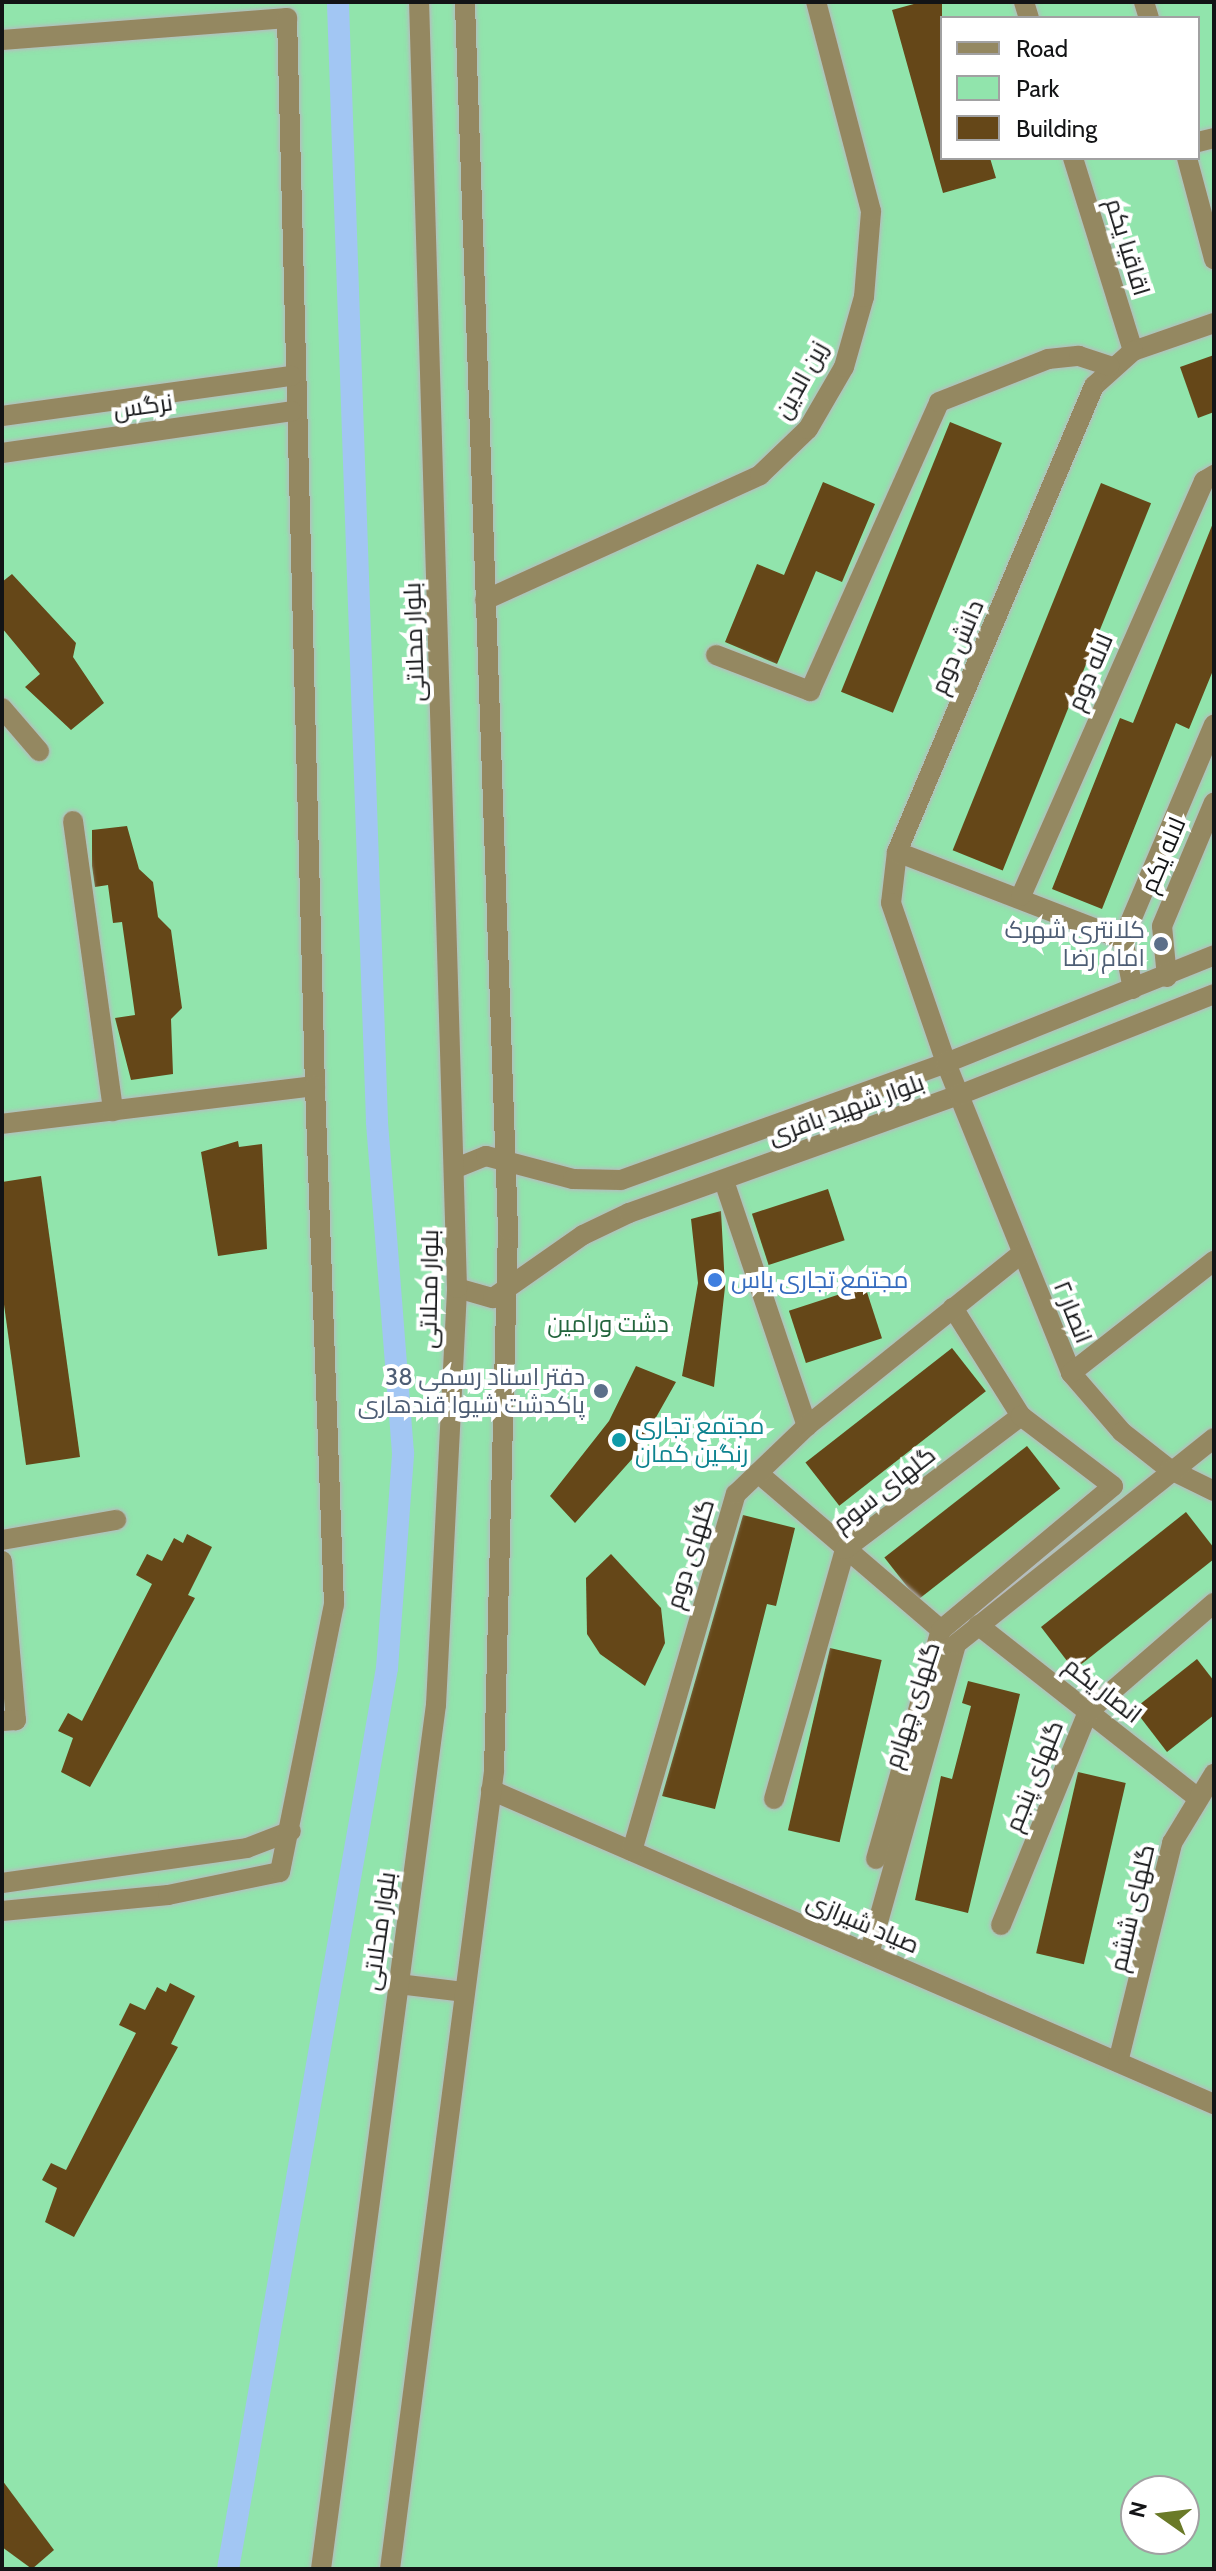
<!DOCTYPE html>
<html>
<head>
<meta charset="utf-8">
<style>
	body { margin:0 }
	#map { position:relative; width:1216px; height:2571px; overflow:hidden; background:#dcdee4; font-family:Cabin,Cairo,sans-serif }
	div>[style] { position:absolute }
	.green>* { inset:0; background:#91e4ac }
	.canal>* { height:22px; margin:-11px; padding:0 11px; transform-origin:11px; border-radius:11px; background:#a2c6f3 }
	.building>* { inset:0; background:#654718; transform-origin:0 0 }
	.roads { filter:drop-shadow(0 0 2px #b8babf) drop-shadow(0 0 2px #b8babf) }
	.minor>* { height:20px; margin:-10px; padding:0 10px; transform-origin:10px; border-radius:10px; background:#948861 }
	.dots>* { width:22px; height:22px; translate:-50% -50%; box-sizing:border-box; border:4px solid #fff; border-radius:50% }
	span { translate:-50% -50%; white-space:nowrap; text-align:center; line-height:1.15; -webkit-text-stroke:8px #fff; paint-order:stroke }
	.street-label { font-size:24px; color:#131416 }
	.service-label { font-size:24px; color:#4e5e75 }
	.right { translate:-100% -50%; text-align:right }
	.shop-label { font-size:24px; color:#366cbe }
	.left { translate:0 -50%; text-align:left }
	.park-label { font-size:24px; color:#23653d }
	.culture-label { font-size:24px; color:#0d838f }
	.frame { position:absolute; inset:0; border:4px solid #131416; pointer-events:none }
	.legend { position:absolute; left:940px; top:16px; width:260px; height:144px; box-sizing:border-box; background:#fff; border:2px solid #a1a1a2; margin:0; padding:10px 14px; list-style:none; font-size:24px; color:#131416 }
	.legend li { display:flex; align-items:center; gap:16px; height:40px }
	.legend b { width:40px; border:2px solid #a1a1a2 }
	.north { position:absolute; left:1120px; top:2475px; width:80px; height:80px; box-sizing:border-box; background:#fff; border:2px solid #a1a1a2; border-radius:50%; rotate:284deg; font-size:22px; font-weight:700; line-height:32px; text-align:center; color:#131416 }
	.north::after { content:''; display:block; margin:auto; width:28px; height:36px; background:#6a7a28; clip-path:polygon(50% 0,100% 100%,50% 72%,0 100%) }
</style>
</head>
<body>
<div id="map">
	<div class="green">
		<div style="clip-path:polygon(evenodd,2px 2px,1214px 2px,1214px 2569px,2px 2569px,2px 2px,942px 18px,1198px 18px,1198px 158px,942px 158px,942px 18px,2px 2px,1136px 2491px,1184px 2491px,1184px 2539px,1136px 2539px,1136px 2491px)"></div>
	</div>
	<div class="canal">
		<div style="left:228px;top:2569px;width:915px;rotate:-79.99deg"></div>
		<div style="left:387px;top:1668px;width:216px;rotate:-85.7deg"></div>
		<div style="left:403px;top:1453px;width:333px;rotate:-94.5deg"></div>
		<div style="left:377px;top:1121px;width:1120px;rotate:-92deg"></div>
	</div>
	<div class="building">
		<div style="clip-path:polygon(921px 2px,942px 2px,942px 158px,990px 158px,996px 178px,943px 193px,892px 10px)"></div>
		<div style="clip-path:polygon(1214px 355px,1214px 412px,1198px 418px,1180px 367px)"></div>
		<div style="left:950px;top:422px;width:56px;height:291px;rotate:22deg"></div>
		<div style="clip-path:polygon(823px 482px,875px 504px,842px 582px,816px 571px,777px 664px,725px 642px,757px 564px,784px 575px)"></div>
		<div style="left:1101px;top:483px;width:54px;height:396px;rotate:22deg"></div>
		<div style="clip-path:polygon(1213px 523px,1214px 668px,1189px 729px,1176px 723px,1102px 909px,1052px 889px,1120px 718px,1133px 723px)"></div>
		<div style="clip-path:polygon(12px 574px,76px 643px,73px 657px,104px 703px,71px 730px,25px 687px,40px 674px,2px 628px,2px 582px)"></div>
		<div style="clip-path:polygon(127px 826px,139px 869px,153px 882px,158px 917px,171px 930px,182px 1008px,171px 1019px,173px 1074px,131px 1080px,115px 1018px,135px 1015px,122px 922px,113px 923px,108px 885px,95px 887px,92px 866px,92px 830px)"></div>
		<div style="clip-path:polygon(238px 1141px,239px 1147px,262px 1144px,267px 1249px,218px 1256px,201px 1152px)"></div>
		<div style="clip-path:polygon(41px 1176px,80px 1457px,26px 1465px,2px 1290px,2px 1182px)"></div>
		<div style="left:828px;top:1189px;width:54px;height:80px;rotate:72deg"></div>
		<div style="clip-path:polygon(721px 1211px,725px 1287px,714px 1387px,682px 1376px,698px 1283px,691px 1219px)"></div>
		<div style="left:865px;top:1286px;width:55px;height:80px;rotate:72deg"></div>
		<div style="left:952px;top:1348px;width:55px;height:186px;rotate:52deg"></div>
		<div style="clip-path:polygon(636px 1366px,676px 1382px,633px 1458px,575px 1523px,550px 1496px,609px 1421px)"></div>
		<div style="left:1027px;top:1446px;width:54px;height:181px;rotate:52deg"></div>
		<div style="clip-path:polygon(1186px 1512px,1214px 1548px,1214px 1559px,1074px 1670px,1041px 1627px)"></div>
		<div style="clip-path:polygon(743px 1515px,795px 1528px,776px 1606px,767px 1604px,715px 1809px,662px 1796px)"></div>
		<div style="clip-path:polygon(187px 1534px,212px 1547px,188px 1595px,195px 1598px,90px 1787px,61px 1772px,73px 1738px,58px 1731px,68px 1713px,82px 1721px,152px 1584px,136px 1575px,147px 1554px,162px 1561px,174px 1538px,183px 1543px)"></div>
		<div style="clip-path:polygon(611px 1554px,661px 1608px,665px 1643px,645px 1686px,600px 1654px,587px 1634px,586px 1578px)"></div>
		<div style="left:830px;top:1648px;width:53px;height:187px;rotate:13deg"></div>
		<div style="clip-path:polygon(1197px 1659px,1214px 1681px,1214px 1715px,1167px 1752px,1134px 1709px)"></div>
		<div style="clip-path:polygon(968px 1681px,1020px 1694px,968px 1913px,915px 1900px,941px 1776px,952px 1779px,971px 1706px,962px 1703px)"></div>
		<div style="left:1078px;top:1772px;width:49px;height:186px;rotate:13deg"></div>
		<div style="clip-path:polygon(170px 1983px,195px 1996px,171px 2044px,178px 2047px,74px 2237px,45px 2222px,57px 2188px,42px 2180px,51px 2163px,66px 2170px,136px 2033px,119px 2025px,130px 2003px,145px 2010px,157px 1987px,166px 1992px)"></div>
		<div style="clip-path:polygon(2px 2480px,54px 2550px,32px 2569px,2px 2547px)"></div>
	</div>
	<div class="roads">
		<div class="minor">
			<div style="left:1024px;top:2px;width:17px;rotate:73deg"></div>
			<div style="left:1144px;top:2px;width:17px;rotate:73deg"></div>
			<div style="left:2px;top:40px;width:286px;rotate:-4.4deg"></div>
			<div style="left:287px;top:18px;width:1068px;rotate:88.5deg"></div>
			<div style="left:315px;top:1086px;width:315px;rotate:173.1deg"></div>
			<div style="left:1198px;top:142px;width:16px;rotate:-14deg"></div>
			<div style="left:1073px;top:158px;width:202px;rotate:72.7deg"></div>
			<div style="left:1187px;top:158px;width:105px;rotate:75deg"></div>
			<div style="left:1214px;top:323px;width:86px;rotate:160.9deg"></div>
			<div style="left:1133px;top:351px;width:52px;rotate:138.1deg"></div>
			<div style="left:1094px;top:386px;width:506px;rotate:112.92deg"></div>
			<div style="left:897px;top:852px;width:51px;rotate:96.7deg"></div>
			<div style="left:891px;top:903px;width:169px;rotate:71deg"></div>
			<div style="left:946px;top:1063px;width:334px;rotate:68deg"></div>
			<div style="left:1071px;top:1373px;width:78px;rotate:49.2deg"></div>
			<div style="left:1122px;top:1432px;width:60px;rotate:38.2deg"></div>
			<div style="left:1169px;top:1469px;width:50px;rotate:26.1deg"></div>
			<div style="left:2px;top:416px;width:292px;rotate:-7.9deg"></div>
			<div style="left:2px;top:453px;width:293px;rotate:-8.2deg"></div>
			<div style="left:485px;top:600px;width:302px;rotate:-24.4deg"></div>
			<div style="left:760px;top:475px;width:66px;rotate:-43.8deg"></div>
			<div style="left:808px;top:429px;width:72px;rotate:-59.9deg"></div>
			<div style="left:844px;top:367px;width:73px;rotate:-74.1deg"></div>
			<div style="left:864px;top:297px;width:86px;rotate:-85.3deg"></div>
			<div style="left:871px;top:211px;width:216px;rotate:-104.7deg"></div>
			<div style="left:716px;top:655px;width:101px;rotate:21deg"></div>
			<div style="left:810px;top:691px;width:316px;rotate:-65.9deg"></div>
			<div style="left:939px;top:402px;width:117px;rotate:-21.5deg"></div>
			<div style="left:1048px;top:359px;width:31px;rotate:-6deg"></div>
			<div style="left:1079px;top:356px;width:32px;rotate:18deg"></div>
			<div style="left:2px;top:708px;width:57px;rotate:49.3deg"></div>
			<div style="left:73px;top:821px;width:293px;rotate:82.1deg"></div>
			<div style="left:897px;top:852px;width:242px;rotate:21.1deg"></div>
			<div style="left:1021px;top:896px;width:454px;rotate:-66.2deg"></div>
			<div style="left:1204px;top:481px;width:12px;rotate:-31deg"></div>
			<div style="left:1167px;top:977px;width:51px;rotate:-95.6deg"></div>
			<div style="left:1162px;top:926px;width:134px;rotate:-67.2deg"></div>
			<div style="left:1133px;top:989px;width:51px;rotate:-101.3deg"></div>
			<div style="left:1123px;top:939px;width:233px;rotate:-67deg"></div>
			<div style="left:456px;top:1168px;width:32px;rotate:-22deg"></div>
			<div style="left:486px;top:1156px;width:90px;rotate:14.8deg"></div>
			<div style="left:573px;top:1179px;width:48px;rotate:1.2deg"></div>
			<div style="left:621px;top:1180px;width:345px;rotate:-19.8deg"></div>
			<div style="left:946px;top:1063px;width:289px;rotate:-21.9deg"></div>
			<div style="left:724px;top:1181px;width:259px;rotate:71.3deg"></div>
			<div style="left:457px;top:1288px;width:37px;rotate:16deg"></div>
			<div style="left:493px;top:1298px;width:110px;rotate:-35deg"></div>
			<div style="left:583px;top:1235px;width:51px;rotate:-25.6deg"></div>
			<div style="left:629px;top:1213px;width:350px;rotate:-19.7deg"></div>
			<div style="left:959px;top:1095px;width:274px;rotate:-21.6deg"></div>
			<div style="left:1071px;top:1373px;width:182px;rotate:-38.1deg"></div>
			<div style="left:758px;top:1473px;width:241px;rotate:40.6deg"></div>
			<div style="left:2px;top:1540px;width:116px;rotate:-10deg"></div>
			<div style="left:2px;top:1561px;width:160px;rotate:85deg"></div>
			<div style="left:16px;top:1720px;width:14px;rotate:176deg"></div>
			<div style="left:978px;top:1625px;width:276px;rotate:38.2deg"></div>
			<div style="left:491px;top:1790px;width:788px;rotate:23.48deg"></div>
			<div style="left:774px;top:1799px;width:260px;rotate:-74.1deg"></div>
			<div style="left:845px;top:1549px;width:221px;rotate:-37.1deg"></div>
			<div style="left:1021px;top:1416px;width:128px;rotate:-122.2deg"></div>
			<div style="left:632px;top:1851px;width:372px;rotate:-73.8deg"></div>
			<div style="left:736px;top:1494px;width:98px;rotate:-43.8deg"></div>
			<div style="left:807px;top:1426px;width:276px;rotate:-38.8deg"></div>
			<div style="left:876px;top:1859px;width:238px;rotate:-74.2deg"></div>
			<div style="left:941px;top:1630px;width:224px;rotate:-39.9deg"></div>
			<div style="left:1113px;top:1486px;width:116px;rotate:-142.7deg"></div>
			<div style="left:2px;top:1883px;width:247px;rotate:-8.1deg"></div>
			<div style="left:247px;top:1848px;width:47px;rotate:-21.1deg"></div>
			<div style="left:2px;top:1911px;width:167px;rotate:-5.5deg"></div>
			<div style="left:168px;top:1895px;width:114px;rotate:-11.6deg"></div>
			<div style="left:280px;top:1872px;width:272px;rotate:-78.6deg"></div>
			<div style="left:334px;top:1605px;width:519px;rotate:-92.1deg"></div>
			<div style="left:1001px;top:1925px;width:230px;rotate:-67.8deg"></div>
			<div style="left:1088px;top:1712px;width:167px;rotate:-40.9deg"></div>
			<div style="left:869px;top:1954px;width:322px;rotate:-74.3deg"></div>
			<div style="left:956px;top:1644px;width:330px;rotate:-38.6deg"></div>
			<div style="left:398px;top:1984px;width:66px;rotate:6.9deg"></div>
			<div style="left:1118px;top:2062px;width:226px;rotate:-76.1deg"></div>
			<div style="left:1172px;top:1843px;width:81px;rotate:-58.7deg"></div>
			<div style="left:321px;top:2569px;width:872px;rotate:-82.42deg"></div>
			<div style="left:436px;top:1705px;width:418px;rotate:-87.1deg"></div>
			<div style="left:457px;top:1288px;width:1287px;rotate:-91.69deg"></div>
			<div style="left:390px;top:2569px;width:805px;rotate:-82.57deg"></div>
			<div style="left:494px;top:1771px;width:541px;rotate:-88.52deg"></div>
			<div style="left:508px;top:1230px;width:1229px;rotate:-92.01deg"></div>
		</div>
	</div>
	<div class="dots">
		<div style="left:1161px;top:944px;background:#5c6f8a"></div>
		<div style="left:715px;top:1280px;background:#3f7fe0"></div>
		<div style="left:601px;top:1391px;background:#5c6f8a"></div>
		<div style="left:619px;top:1440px;background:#0f9aa8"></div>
	</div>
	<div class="street-label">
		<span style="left:1128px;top:247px;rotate:73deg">اقاقیا یکم</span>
		<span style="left:801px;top:380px;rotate:-61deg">زین الدین</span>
		<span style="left:143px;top:406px;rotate:-8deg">نرگس</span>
		<span style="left:414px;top:642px;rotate:-92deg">بلوار محلاتی</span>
		<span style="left:957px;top:647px;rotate:-67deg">دانش دوم</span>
		<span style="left:1090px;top:672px;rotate:-67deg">لاله دوم</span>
		<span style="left:1163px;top:855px;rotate:-67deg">لاله یکم</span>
		<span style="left:846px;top:1109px;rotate:-20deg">بلوار شهید باقری</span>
		<span style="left:429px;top:1289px;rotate:-89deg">بلوار محلاتی</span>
		<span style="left:1073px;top:1312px;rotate:68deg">انصار ۲</span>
		<span style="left:884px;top:1489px;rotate:-38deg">گلهای سوم</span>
		<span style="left:690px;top:1554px;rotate:-73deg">گلهای دوم</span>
		<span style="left:1103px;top:1690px;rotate:38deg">انصار یکم</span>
		<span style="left:912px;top:1705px;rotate:-72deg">گلهای چهارم</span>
		<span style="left:1034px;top:1776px;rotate:-68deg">گلهای پنجم</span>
		<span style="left:1132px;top:1908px;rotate:-77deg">گلهای ششم</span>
		<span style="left:863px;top:1923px;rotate:23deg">صیاد شیرازی</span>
		<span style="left:379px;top:1931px;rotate:-82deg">بلوار محلاتی</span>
	</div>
	<div class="service-label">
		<span class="right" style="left:1145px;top:944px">کلانتری شهرک<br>امام رضا</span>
		<span class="right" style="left:585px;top:1391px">دفتر اسناد رسمی 38<br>پاکدشت شیوا قندهاری</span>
	</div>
	<div class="shop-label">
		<span class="left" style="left:731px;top:1280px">مجتمع تجاری یاس</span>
	</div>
	<div class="park-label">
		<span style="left:608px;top:1324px">دشت ورامین</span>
	</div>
	<div class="culture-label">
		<span class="left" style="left:635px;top:1440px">مجتمع تجاری<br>رنگین کمان</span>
	</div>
	<div class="frame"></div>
	<ul class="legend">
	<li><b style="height:10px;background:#948861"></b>Road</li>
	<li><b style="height:22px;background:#91e4ac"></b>Park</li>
	<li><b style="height:22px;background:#654718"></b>Building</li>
	</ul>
	<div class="north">N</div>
</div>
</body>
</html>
